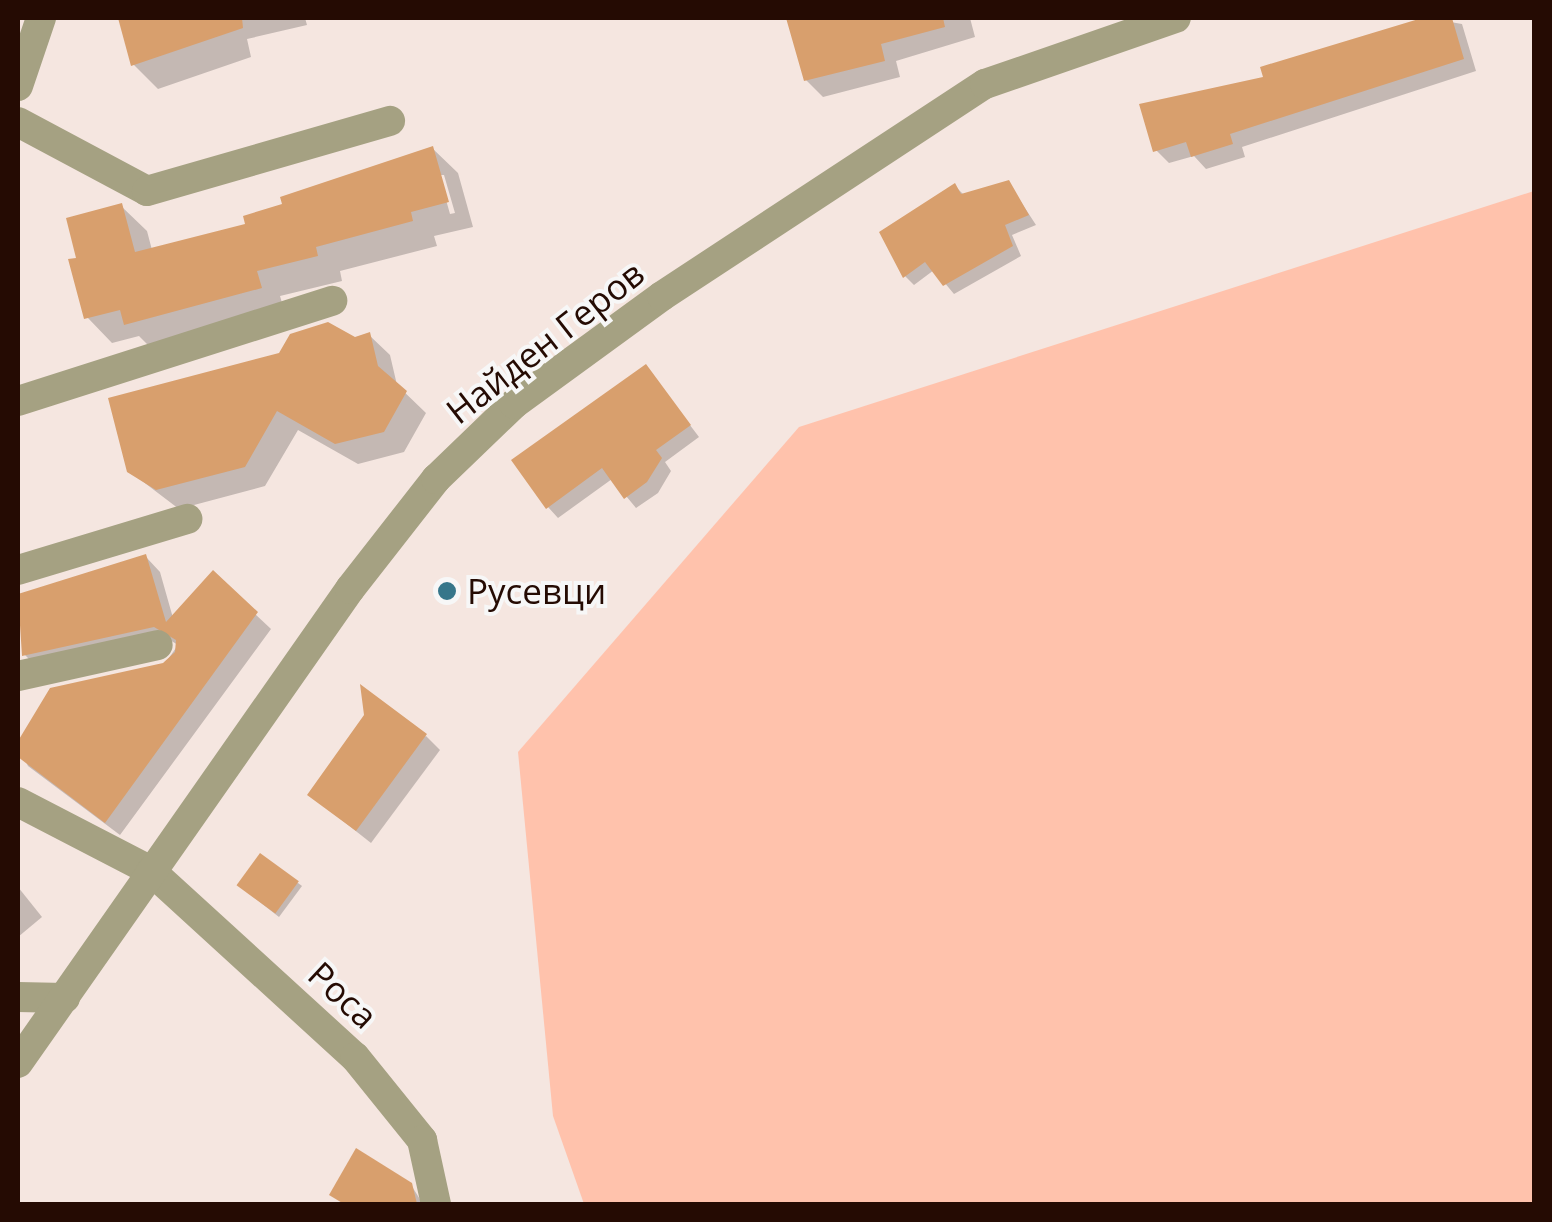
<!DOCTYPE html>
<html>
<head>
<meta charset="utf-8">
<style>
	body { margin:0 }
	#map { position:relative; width:1552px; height:1222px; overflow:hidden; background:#f5e6e0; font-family:"Open Sans",sans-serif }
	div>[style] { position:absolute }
	.green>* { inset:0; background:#ffc2ac }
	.shadow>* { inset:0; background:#0003 }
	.building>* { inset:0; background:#d89f6d; transform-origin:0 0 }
	.minor>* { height:30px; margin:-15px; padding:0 15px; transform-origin:15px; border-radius:15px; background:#a5a182 }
	.dots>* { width:28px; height:28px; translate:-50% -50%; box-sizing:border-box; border:5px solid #f7f7f7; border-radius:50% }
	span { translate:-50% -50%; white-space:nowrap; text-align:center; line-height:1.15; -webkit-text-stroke:8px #f7f7f7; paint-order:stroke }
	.street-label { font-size:35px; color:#250b03 }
	.poi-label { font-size:35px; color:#250b03 }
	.left { translate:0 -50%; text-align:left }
	.frame { position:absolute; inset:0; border:20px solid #250b03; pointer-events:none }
</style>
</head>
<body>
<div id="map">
	<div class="green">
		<div style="clip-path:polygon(1534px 191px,1534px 1204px,584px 1204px,553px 1116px,518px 752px,799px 427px)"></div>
	</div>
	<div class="shadow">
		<div style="clip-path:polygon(121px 18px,305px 18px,307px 25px,247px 39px,251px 57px,158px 89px,133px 64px)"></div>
		<div style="clip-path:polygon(789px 18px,970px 18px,975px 37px,896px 61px,900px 77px,823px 97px,806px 80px)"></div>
		<div style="clip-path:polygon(1427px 18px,1462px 24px,1476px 71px,1242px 147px,1245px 157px,1206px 169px,1194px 156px,1169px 163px,1156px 150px,1266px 79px,1263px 69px)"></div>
		<div style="clip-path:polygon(evenodd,432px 148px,458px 173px,473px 227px,434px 236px,437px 246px,340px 271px,342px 281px,280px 296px,285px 313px,152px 349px,139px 336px,112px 343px,87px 317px,80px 259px,121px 206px,147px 231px,152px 250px,248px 226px,432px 148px,439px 175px,444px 175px,455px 213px,450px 214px,439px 175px)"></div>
		<div style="clip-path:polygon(1008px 182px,1036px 225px,1012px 235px,1021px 256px,954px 294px,934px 270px,914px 285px,905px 276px,955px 186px,965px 196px)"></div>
		<div style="clip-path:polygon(369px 335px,390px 355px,397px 385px,426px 413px,404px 452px,358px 464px,298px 430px,265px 486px,179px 509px,129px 471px)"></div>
		<div style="clip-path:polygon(646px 367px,699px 437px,665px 462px,671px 471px,658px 493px,636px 508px,612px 479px,558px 518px,548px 507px)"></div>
		<div style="clip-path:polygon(146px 557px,160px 572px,173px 618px,213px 574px,271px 629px,120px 835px,28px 766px,18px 746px,51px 690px,164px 665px,178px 645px,170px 640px,39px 669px,25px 655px,18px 596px)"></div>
		<div style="clip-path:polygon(426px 736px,440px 750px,371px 843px,310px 795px)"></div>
		<div style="clip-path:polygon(298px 883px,302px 886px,279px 917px,243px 889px)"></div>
		<div style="clip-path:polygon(18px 887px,42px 917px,18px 937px)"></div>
		<div style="clip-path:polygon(411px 1185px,423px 1204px,343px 1204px,333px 1194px)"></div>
	</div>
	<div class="building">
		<div style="clip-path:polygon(118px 18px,242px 18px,243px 28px,131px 66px)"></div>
		<div style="clip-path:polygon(786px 18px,943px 18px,945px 27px,881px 44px,885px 61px,804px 81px)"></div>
		<div style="clip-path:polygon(1422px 18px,1452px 18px,1464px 59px,1230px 134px,1233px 144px,1191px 157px,1186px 142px,1153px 152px,1139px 104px,1263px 77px,1260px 67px)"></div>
		<div style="clip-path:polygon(433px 146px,449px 202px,411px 212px,413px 221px,316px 247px,318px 256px,257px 271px,262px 288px,124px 325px,120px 310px,84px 319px,68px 259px,76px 258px,66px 218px,122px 203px,135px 252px,245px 224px,243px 216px,282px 204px,280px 197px)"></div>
		<div style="clip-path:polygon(1009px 180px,1029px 215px,1005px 225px,1013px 246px,943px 286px,925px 262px,903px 278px,879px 232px,955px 183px,961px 194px)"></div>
		<div style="clip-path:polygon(328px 322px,355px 337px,370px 332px,378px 366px,407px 391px,384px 432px,335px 444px,277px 411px,245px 467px,156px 490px,127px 472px,108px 398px,279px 353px,290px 334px)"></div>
		<div style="clip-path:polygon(646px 364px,691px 425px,656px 450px,662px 458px,647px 482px,624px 499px,602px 468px,546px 509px,511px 460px)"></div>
		<div style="clip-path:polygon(146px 554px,166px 622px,213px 570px,258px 612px,105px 823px,18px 757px,18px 741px,50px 688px,163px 663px,175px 652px,176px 640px,154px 627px,22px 656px,18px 594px)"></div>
		<div style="clip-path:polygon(360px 684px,427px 734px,356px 831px,307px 795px,364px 715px)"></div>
		<div style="left:260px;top:853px;width:48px;height:40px;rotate:36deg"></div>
		<div style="clip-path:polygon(356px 1148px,412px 1183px,417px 1204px,344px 1204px,329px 1195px)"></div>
	</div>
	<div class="minor">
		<div style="left:18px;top:86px;width:72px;rotate:-71.3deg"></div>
		<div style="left:18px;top:122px;width:146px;rotate:28.1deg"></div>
		<div style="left:147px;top:191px;width:253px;rotate:-16.1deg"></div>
		<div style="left:18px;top:401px;width:330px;rotate:-17.7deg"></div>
		<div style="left:18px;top:570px;width:177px;rotate:-16.8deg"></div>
		<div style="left:18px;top:676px;width:143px;rotate:-12.5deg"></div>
		<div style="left:18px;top:802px;width:150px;rotate:27.4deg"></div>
		<div style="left:151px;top:871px;width:276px;rotate:42.4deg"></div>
		<div style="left:355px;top:1057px;width:107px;rotate:51.1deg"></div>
		<div style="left:422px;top:1140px;width:66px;rotate:77.7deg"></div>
		<div style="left:18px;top:997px;width:47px;rotate:1.2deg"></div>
		<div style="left:18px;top:1063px;width:579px;rotate:-54.99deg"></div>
		<div style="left:350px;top:589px;width:140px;rotate:-52deg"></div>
		<div style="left:436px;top:479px;width:108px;rotate:-43.9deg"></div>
		<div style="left:514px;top:404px;width:183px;rotate:-36.1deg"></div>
		<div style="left:662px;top:296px;width:386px;rotate:-33.3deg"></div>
		<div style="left:985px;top:84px;width:202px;rotate:-19.1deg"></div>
	</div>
	<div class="dots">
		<div style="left:447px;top:591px;background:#36768a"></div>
	</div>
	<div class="street-label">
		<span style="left:545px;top:342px;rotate:-38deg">Найден Геров</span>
		<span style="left:343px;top:995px;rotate:43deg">Роса</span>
	</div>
	<div class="poi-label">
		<span class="left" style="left:467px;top:591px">Русевци</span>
	</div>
	<div class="frame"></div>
</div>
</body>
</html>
